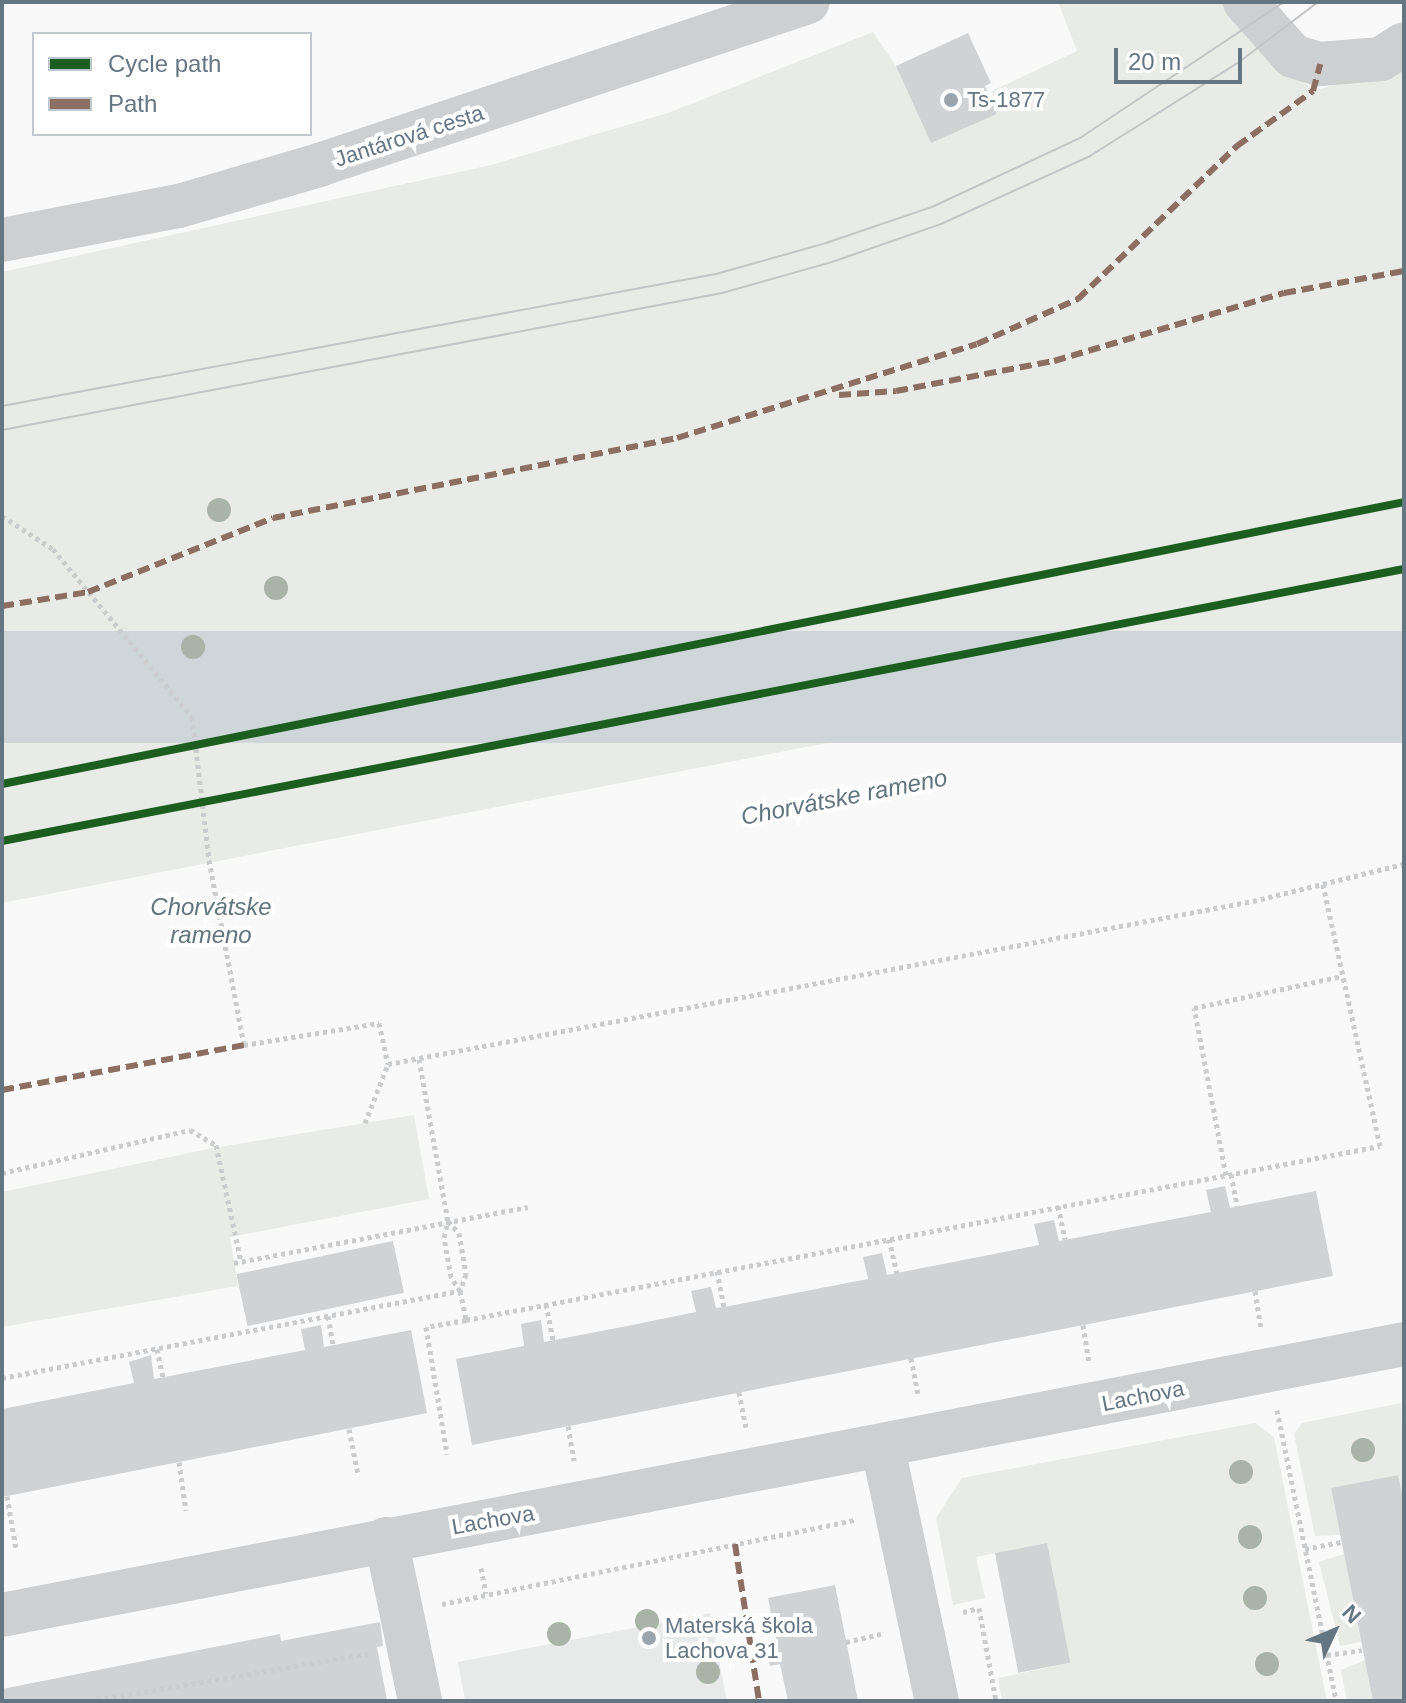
<!DOCTYPE html>
<html>
<head>
<meta charset="utf-8">
<style>
	body { margin:0 }
	#map { position:relative; width:1406px; height:1703px; overflow:hidden; background:#f9f9f9; font-family:Helvetica,sans-serif }
	div>[style] { position:absolute }
	.built>* { inset:0; background:#e8e9e9 }
	.green>* { inset:0; background:#e8ebe6 }
	.water>* { inset:0; background:#ced6d9; transform-origin:0 0 }
	.building>* { inset:0; background:#d0d2d3; transform-origin:0 0 }
	.path>* { height:5px; margin-top:-2.5px; transform-origin:0; background:repeating-linear-gradient(90deg,#cbcccd 0 4px,transparent 0 8px) }
	.minor>* { height:44px; margin:-22px; padding:0 22px; transform-origin:22px; border-radius:22px; background:#cecfd0 }
	.tram>* { height:2px; margin:-1px; padding:0 1px; transform-origin:1px; border-radius:1px; background:#c3c5c6 }
	.quiet>* { height:6px; margin-top:-3px; transform-origin:0; background:repeating-linear-gradient(90deg,#8d6e63 0 12px,transparent 0 18px) }
	.cycleway>* { height:8px; margin:-4px; padding:0 4px; transform-origin:4px; border-radius:4px; background:#1b5e20 }
	.trees>* { width:24px; height:24px; margin:-12px; border-radius:50%; background:#a9b3a7 }
	.dots>* { width:22px; height:22px; translate:-50% -50%; box-sizing:border-box; border:4px solid #fff; border-radius:50% }
	span { translate:-50% -50%; white-space:nowrap; text-align:center; line-height:1.15; -webkit-text-stroke:8px #fff; paint-order:stroke }
	.poi-label { font-size:22px; color:#657683 }
	.left { translate:0 -50%; text-align:left }
	.street-label { font-size:22px; color:#657683 }
	.water-label { font-size:24px; color:#60757c; font-style:italic }
	.frame { position:absolute; inset:0; border:4px solid #657683; pointer-events:none }
	.legend { position:absolute; left:32px; top:32px; width:280px; height:104px; box-sizing:border-box; background:#fff; border:2px solid #c1c8cd; margin:0; padding:10px 14px; list-style:none; font-size:24px; color:#657683 }
	.legend li { display:flex; align-items:center; gap:16px; height:40px }
	.legend b { width:40px; border:2px solid #c1c8cd }
	.north { position:absolute; left:1294px; top:1591px; width:80px; height:80px; -webkit-text-stroke:6px #fff; paint-order:stroke; rotate:46deg; font-size:22px; font-weight:700; line-height:32px; text-align:center; color:#657683 }
	.north::after { content:''; display:block; margin:auto; width:28px; height:36px; background:#657683; clip-path:polygon(50% 0,100% 100%,50% 72%,0 100%) }
	.scale { position:absolute; left:1114px; top:48px; width:128px; height:36px; box-sizing:border-box; border:4px solid #657683; border-top:0; padding-left:10px; font-size:24px; line-height:28px; white-space:nowrap; color:#657683; -webkit-text-stroke:6px #fff; paint-order:stroke }
</style>
</head>
<body>
<div id="map">
	<div class="built">
		<div style="clip-path:polygon(710px 1613px,727px 1701px,465px 1701px,458px 1662px)"></div>
	</div>
	<div class="green">
		<div style="clip-path:polygon(1058px 2px,1245px 2px,1234px 12px,1313px 91px,1384px 71px,1404px 58px,1404px 631px,2px 903px,2px 272px,491px 165px,668px 113px,873px 32px,896px 66px,931px 143px,997px 114px,992px 91px,1077px 51px)"></div>
		<div style="clip-path:polygon(414px 1115px,429px 1199px,230px 1237px,238px 1286px,2px 1327px,2px 1192px,213px 1148px)"></div>
		<div style="clip-path:polygon(1401px 1403px,1404px 1503px,1398px 1475px,1331px 1488px,1340px 1535px,1315px 1536px,1294px 1434px,1302px 1423px)"></div>
		<div style="clip-path:polygon(1255px 1423px,1274px 1437px,1327px 1701px,1002px 1701px,998px 1678px,1070px 1663px,1046px 1543px,976px 1557px,985px 1598px,953px 1605px,936px 1518px,962px 1478px)"></div>
		<div style="clip-path:polygon(1344px 1554px,1361px 1642px,1340px 1646px,1319px 1562px)"></div>
		<div style="clip-path:polygon(1365px 1660px,1373px 1701px,1347px 1701px,1341px 1670px)"></div>
	</div>
	<div class="water">
		<div style="left:1404px;top:631px;width:112px;height:1428px;rotate:90deg"></div>
	</div>
	<div class="building">
		<div style="clip-path:polygon(968px 33px,991px 83px,985px 86px,997px 114px,931px 143px,896px 66px)"></div>
		<div style="clip-path:polygon(1225px 1186px,1230px 1208px,1316px 1191px,1333px 1276px,472px 1445px,456px 1359px,524px 1346px,521px 1324px,541px 1320px,544px 1342px,627px 1326px,696px 1312px,691px 1291px,711px 1287px,716px 1308px,724px 1307px,868px 1279px,863px 1257px,882px 1253px,887px 1275px,897px 1273px,1039px 1245px,1034px 1224px,1054px 1220px,1059px 1241px,1211px 1212px,1206px 1190px)"></div>
		<div style="left:393px;top:1241px;width:53px;height:160px;rotate:78deg"></div>
		<div style="clip-path:polygon(321px 1325px,324px 1347px,411px 1330px,427px 1413px,2px 1497px,2px 1409px,134px 1383px,129px 1362px,151px 1355px,154px 1379px,305px 1350px,301px 1329px)"></div>
		<div style="clip-path:polygon(1398px 1475px,1404px 1503px,1404px 1701px,1373px 1701px,1331px 1488px)"></div>
		<div style="left:1047px;top:1543px;width:122px;height:53px;rotate:79deg"></div>
		<div style="clip-path:polygon(835px 1585px,858px 1701px,788px 1701px,780px 1664px,770px 1666px,766px 1648px,777px 1645px,768px 1598px)"></div>
		<div style="clip-path:polygon(380px 1622px,383px 1646px,377px 1647px,387px 1701px,2px 1701px,2px 1689px,280px 1634px,281px 1641px)"></div>
	</div>
	<div class="path">
		<div style="left:2px;top:516px;width:61px;rotate:32.9deg"></div>
		<div style="left:53px;top:549px;width:218px;rotate:50.4deg"></div>
		<div style="left:192px;top:717px;width:144px;rotate:83.2deg"></div>
		<div style="left:209px;top:860px;width:188px;rotate:79.3deg"></div>
		<div style="left:244px;top:1045px;width:137px;rotate:-9.3deg"></div>
		<div style="left:379px;top:1023px;width:42px;rotate:77.6deg"></div>
		<div style="left:419px;top:1059px;width:165px;rotate:79.9deg"></div>
		<div style="left:448px;top:1221px;width:16px;rotate:47deg"></div>
		<div style="left:459px;top:1233px;width:42px;rotate:80.3deg"></div>
		<div style="left:466px;top:1274px;width:18px;rotate:109deg"></div>
		<div style="left:460px;top:1291px;width:30px;rotate:78deg"></div>
		<div style="left:466px;top:1320px;width:41px;rotate:170.1deg"></div>
		<div style="left:426px;top:1327px;width:129px;rotate:80.6deg"></div>
		<div style="left:365px;top:1123px;width:63px;rotate:-68.7deg"></div>
		<div style="left:388px;top:1064px;width:880px;rotate:-10.67deg"></div>
		<div style="left:1253px;top:901px;width:155px;rotate:-13.8deg"></div>
		<div style="left:2px;top:1173px;width:193px;rotate:-12.9deg"></div>
		<div style="left:190px;top:1130px;width:30px;rotate:30deg"></div>
		<div style="left:216px;top:1145px;width:120px;rotate:77.9deg"></div>
		<div style="left:1231px;top:1174px;width:33px;rotate:79deg"></div>
		<div style="left:1226px;top:1175px;width:170px;rotate:-100.8deg"></div>
		<div style="left:1194px;top:1008px;width:151px;rotate:-12.2deg"></div>
		<div style="left:1058px;top:1206px;width:34px;rotate:78deg"></div>
		<div style="left:889px;top:1239px;width:35px;rotate:77deg"></div>
		<div style="left:234px;top:1263px;width:299px;rotate:-10.8deg"></div>
		<div style="left:717px;top:1271px;width:37px;rotate:79deg"></div>
		<div style="left:1255px;top:1291px;width:36px;rotate:81deg"></div>
		<div style="left:546px;top:1304px;width:37px;rotate:79deg"></div>
		<div style="left:328px;top:1316px;width:29px;rotate:80deg"></div>
		<div style="left:466px;top:1320px;width:930px;rotate:-10.78deg"></div>
		<div style="left:1380px;top:1146px;width:268px;rotate:-102.3deg"></div>
		<div style="left:1083px;top:1325px;width:36px;rotate:81deg"></div>
		<div style="left:157px;top:1349px;width:29px;rotate:78deg"></div>
		<div style="left:911px;top:1358px;width:36px;rotate:79deg"></div>
		<div style="left:2px;top:1378px;width:466px;rotate:-10.8deg"></div>
		<div style="left:460px;top:1291px;width:17px;rotate:-123deg"></div>
		<div style="left:451px;top:1277px;width:41px;rotate:-99.9deg"></div>
		<div style="left:444px;top:1237px;width:16px;rotate:-76deg"></div>
		<div style="left:739px;top:1392px;width:36px;rotate:79deg"></div>
		<div style="left:1277px;top:1410px;width:297px;rotate:78.5deg"></div>
		<div style="left:568px;top:1426px;width:35px;rotate:80deg"></div>
		<div style="left:349px;top:1429px;width:46px;rotate:78.7deg"></div>
		<div style="left:179px;top:1462px;width:49px;rotate:81.9deg"></div>
		<div style="left:7px;top:1496px;width:53px;rotate:80.2deg"></div>
		<div style="left:1305px;top:1549px;width:38px;rotate:-11deg"></div>
		<div style="left:481px;top:1568px;width:26px;rotate:79deg"></div>
		<div style="left:442px;top:1604px;width:421px;rotate:-11.5deg"></div>
		<div style="left:963px;top:1612px;width:16px;rotate:-14deg"></div>
		<div style="left:979px;top:1608px;width:95px;rotate:79.6deg"></div>
		<div style="left:846px;top:1642px;width:36px;rotate:-13deg"></div>
		<div style="left:1327px;top:1655px;width:35px;rotate:-8deg"></div>
		<div style="left:89px;top:1701px;width:283px;rotate:-9.6deg"></div>
	</div>
	<div class="minor">
		<div style="left:1245px;top:2px;width:72px;rotate:48.4deg"></div>
		<div style="left:1293px;top:56px;width:28px;rotate:17deg"></div>
		<div style="left:1320px;top:64px;width:61px;rotate:-4.7deg"></div>
		<div style="left:1381px;top:59px;width:27px;rotate:-33deg"></div>
		<div style="left:2px;top:240px;width:180px;rotate:-10.9deg"></div>
		<div style="left:179px;top:206px;width:146px;rotate:-16.3deg"></div>
		<div style="left:319px;top:165px;width:515px;rotate:-18.43deg"></div>
		<div style="left:883px;top:1448px;width:259px;rotate:78deg"></div>
		<div style="left:386px;top:1539px;width:166px;rotate:78.1deg"></div>
		<div style="left:2px;top:1615px;width:1428px;rotate:-10.94deg"></div>
	</div>
	<div class="tram">
		<div style="left:2px;top:406px;width:726px;rotate:-10.47deg"></div>
		<div style="left:716px;top:274px;width:114px;rotate:-15.7deg"></div>
		<div style="left:826px;top:243px;width:112px;rotate:-18.8deg"></div>
		<div style="left:932px;top:207px;width:163px;rotate:-25deg"></div>
		<div style="left:1080px;top:138px;width:245px;rotate:-33.7deg"></div>
		<div style="left:2px;top:430px;width:733px;rotate:-10.77deg"></div>
		<div style="left:722px;top:293px;width:114px;rotate:-15.7deg"></div>
		<div style="left:832px;top:262px;width:115px;rotate:-19.2deg"></div>
		<div style="left:941px;top:224px;width:164px;rotate:-24.5deg"></div>
		<div style="left:1090px;top:156px;width:176px;rotate:-32.2deg"></div>
		<div style="left:1239px;top:62px;width:99px;rotate:-37.2deg"></div>
	</div>
	<div class="quiet">
		<div style="left:839px;top:395px;width:57px;rotate:-4deg"></div>
		<div style="left:896px;top:391px;width:161px;rotate:-10.8deg"></div>
		<div style="left:1054px;top:361px;width:240px;rotate:-16.5deg"></div>
		<div style="left:1284px;top:293px;width:122px;rotate:-10.4deg"></div>
		<div style="left:2px;top:606px;width:87px;rotate:-9.2deg"></div>
		<div style="left:88px;top:592px;width:199px;rotate:-21.8deg"></div>
		<div style="left:273px;top:518px;width:412px;rotate:-11.2deg"></div>
		<div style="left:677px;top:438px;width:314px;rotate:-17.4deg"></div>
		<div style="left:977px;top:344px;width:111px;rotate:-24deg"></div>
		<div style="left:1078px;top:299px;width:221px;rotate:-43.9deg"></div>
		<div style="left:1237px;top:146px;width:94px;rotate:-35.9deg"></div>
		<div style="left:1313px;top:91px;width:28px;rotate:-75deg"></div>
		<div style="left:2px;top:1090px;width:246px;rotate:-10.5deg"></div>
		<div style="left:735px;top:1544px;width:159px;rotate:81.3deg"></div>
	</div>
	<div class="cycleway">
		<div style="left:2px;top:784px;width:1430px;rotate:-11.37deg"></div>
		<div style="left:2px;top:841px;width:1428px;rotate:-10.98deg"></div>
	</div>
	<div class="trees">
		<div style="left:219px;top:510px"></div>
		<div style="left:276px;top:588px"></div>
		<div style="left:193px;top:647px"></div>
		<div style="left:1363px;top:1450px"></div>
		<div style="left:1241px;top:1472px"></div>
		<div style="left:1250px;top:1537px"></div>
		<div style="left:1255px;top:1598px"></div>
		<div style="left:647px;top:1621px"></div>
		<div style="left:559px;top:1634px"></div>
		<div style="left:1267px;top:1664px"></div>
		<div style="left:708px;top:1672px"></div>
	</div>
	<div class="dots">
		<div style="left:951px;top:100px;background:#99a4ac"></div>
		<div style="left:649px;top:1638px;background:#99a4ac"></div>
	</div>
	<div class="poi-label">
		<span class="left" style="left:967px;top:100px">Ts-1877</span>
		<span class="left" style="left:665px;top:1638px">Materská škola<br>Lachova 31</span>
	</div>
	<div class="street-label">
		<span style="left:409px;top:136px;rotate:-18deg">Jantárová cesta</span>
		<span style="left:1143px;top:1396px;rotate:-11deg">Lachova</span>
		<span style="left:493px;top:1520px;rotate:-10deg">Lachova</span>
	</div>
	<div class="water-label">
		<span style="left:844px;top:797px;rotate:-11deg">Chorvátske rameno</span>
		<span style="left:211px;top:921px">Chorvátske<br>rameno</span>
	</div>
	<div class="frame"></div>
	<ul class="legend">
	<li><b style="height:10px;background:#1b5e20"></b>Cycle path</li>
	<li><b style="height:10px;background:#8d6e63"></b>Path</li>
	</ul>
	<div class="north">N</div>
	<div class="scale">20 m</div>
</div>
</body>
</html>
